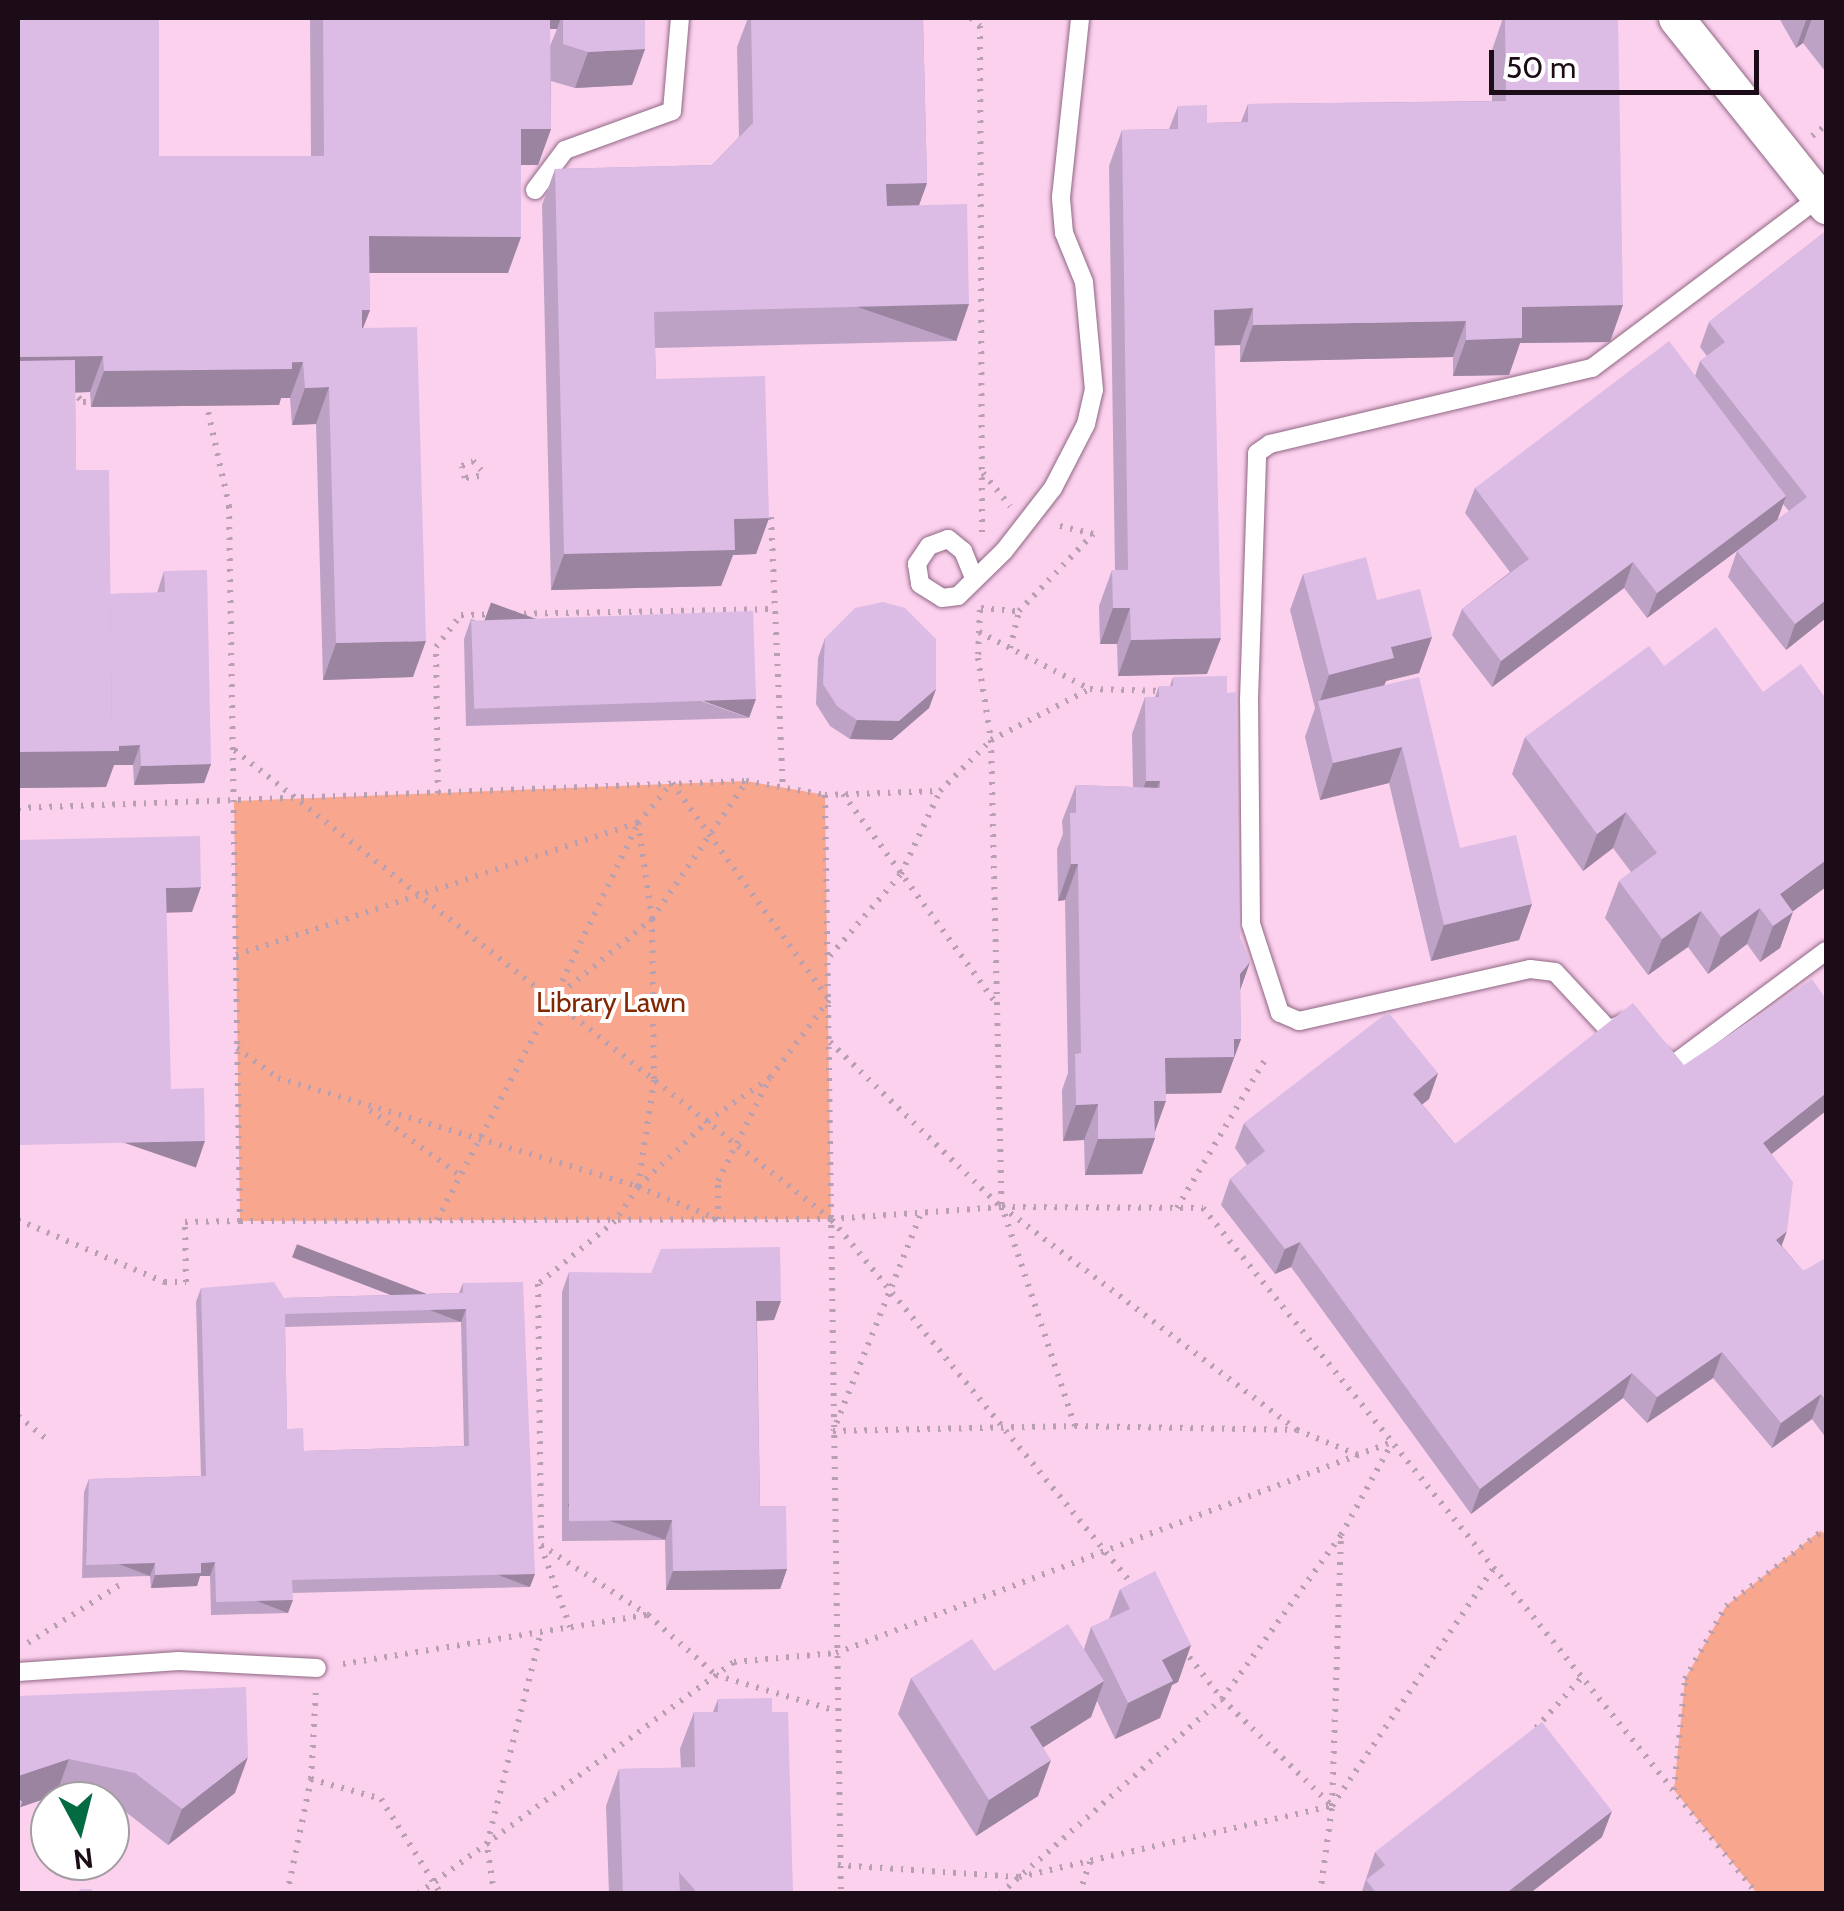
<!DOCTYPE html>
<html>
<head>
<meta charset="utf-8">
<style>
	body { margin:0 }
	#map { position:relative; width:1844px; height:1911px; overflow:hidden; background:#fde1f4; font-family:Cabin,sans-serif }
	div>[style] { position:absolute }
	.built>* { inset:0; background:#fcd1ee }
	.green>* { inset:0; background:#f8a78e }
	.path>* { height:6px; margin-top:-3px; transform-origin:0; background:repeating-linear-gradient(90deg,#b9a0b1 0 2.5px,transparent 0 10.5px) }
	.roads { filter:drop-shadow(0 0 2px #8f6783) drop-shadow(0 0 2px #8f6783) }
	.lane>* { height:18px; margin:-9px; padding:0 9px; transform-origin:9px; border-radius:9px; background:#fff }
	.street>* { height:35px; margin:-17.5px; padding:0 17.5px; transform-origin:17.5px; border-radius:17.5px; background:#fff }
	.wall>* { inset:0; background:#bda2c5 }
	.shaded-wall>* { inset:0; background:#9a84a0; transform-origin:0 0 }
	.building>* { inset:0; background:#dcbce5; transform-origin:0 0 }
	span { translate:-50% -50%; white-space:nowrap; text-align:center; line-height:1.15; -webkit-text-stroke:8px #fff; paint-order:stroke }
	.park-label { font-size:28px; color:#832702 }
	.frame { position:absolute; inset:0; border:20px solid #1c0c17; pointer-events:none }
	.north { position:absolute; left:30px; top:1781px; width:100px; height:100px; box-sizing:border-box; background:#fff; border:2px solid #a49ea2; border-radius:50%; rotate:173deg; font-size:28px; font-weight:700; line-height:40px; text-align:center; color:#1c0c17 }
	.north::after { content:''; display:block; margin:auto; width:35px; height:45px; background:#026b42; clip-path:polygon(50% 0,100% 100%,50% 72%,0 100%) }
	.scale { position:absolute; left:1489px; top:50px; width:270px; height:45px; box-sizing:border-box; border:5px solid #1c0c17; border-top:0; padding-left:12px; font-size:30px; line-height:35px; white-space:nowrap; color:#1c0c17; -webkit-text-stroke:8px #fff; paint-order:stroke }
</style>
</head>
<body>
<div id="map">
	<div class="built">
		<div style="clip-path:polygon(evenodd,18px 18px,1826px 18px,1826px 1893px,18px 1893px,18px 18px,50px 1801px,110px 1801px,110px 1861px,50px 1861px,50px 1801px)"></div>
	</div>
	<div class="green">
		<div style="clip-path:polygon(746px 781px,825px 795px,831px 1219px,240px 1221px,234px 801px)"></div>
		<div style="clip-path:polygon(1820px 1531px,1826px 1534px,1826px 1893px,1757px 1893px,1674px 1790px,1685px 1679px,1726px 1606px)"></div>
	</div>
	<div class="path">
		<div style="left:971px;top:18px;width:12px;rotate:42deg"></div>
		<div style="left:980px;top:26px;width:506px;rotate:89.77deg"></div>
		<div style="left:1812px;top:136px;width:18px;rotate:-38deg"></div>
		<div style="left:71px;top:390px;width:17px;rotate:45deg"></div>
		<div style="left:83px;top:402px;width:16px"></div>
		<div style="left:206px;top:402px;width:107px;rotate:77.5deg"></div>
		<div style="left:229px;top:506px;width:715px;rotate:89.12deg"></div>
		<div style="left:240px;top:1221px;width:591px;rotate:-0.19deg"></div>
		<div style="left:831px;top:1219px;width:761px;rotate:-141.83deg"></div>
		<div style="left:983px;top:473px;width:43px;rotate:50.7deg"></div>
		<div style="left:479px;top:476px;width:14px;rotate:172deg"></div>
		<div style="left:465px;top:478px;width:12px;rotate:-104deg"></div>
		<div style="left:462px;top:466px;width:12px;rotate:-24deg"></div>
		<div style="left:473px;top:461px;width:12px;rotate:48deg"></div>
		<div style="left:771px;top:517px;width:271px;rotate:87.5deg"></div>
		<div style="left:981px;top:608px;width:38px;rotate:5deg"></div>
		<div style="left:980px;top:610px;width:48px;rotate:92.4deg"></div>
		<div style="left:978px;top:658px;width:83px;rotate:81deg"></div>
		<div style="left:991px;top:740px;width:467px;rotate:88.7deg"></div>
		<div style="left:979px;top:632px;width:125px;rotate:27.2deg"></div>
		<div style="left:1090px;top:689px;width:75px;rotate:1.5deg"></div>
		<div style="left:1010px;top:648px;width:38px;rotate:-76deg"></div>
		<div style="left:1019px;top:611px;width:107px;rotate:-46.1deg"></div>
		<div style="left:1093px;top:534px;width:36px;rotate:-166deg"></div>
		<div style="left:438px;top:793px;width:146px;rotate:-90.8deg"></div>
		<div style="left:436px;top:647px;width:41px;rotate:-52deg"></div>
		<div style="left:461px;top:615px;width:314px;rotate:-1.1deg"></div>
		<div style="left:843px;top:794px;width:259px;rotate:53.8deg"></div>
		<div style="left:825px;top:795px;width:115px;rotate:-2deg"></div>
		<div style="left:18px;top:808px;width:729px;rotate:-2.12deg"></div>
		<div style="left:746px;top:781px;width:80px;rotate:10deg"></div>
		<div style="left:825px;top:795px;width:1099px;rotate:89.17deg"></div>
		<div style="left:236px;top:955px;width:423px;rotate:-18.2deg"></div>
		<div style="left:638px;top:823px;width:52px;rotate:-49.6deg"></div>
		<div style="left:672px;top:783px;width:268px;rotate:54.1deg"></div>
		<div style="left:829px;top:1000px;width:98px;rotate:127.1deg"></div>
		<div style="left:770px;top:1078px;width:74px;rotate:145.5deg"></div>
		<div style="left:709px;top:1120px;width:98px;rotate:136.7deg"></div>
		<div style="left:638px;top:1187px;width:40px;rotate:124deg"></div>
		<div style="left:830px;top:956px;width:108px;rotate:-49.1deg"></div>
		<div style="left:901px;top:874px;width:92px;rotate:-64.8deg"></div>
		<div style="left:940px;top:791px;width:72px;rotate:-45deg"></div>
		<div style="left:991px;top:740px;width:111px;rotate:-27.3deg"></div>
		<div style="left:553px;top:1000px;width:196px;rotate:-64.3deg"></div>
		<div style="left:638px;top:823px;width:97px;rotate:81.7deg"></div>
		<div style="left:652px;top:919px;width:161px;rotate:89.3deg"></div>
		<div style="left:654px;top:1080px;width:108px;rotate:98.5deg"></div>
		<div style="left:638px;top:1187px;width:86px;rotate:21.8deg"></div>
		<div style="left:718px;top:1219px;width:38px;rotate:-90deg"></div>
		<div style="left:718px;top:1181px;width:114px;rotate:-63.4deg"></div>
		<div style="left:830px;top:1042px;width:238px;rotate:44deg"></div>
		<div style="left:237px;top:1048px;width:51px;rotate:36.2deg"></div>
		<div style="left:278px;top:1078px;width:376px;rotate:16.8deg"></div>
		<div style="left:370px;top:1110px;width:109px;rotate:36deg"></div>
		<div style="left:1177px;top:1208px;width:174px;rotate:-59.3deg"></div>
		<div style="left:920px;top:1216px;width:232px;rotate:112deg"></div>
		<div style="left:833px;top:1431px;width:242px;rotate:-1.2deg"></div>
		<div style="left:1075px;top:1426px;width:231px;rotate:-108.4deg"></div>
		<div style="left:1002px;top:1207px;width:370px;rotate:37.1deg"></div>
		<div style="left:1297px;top:1430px;width:66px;rotate:22.3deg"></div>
		<div style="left:831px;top:1219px;width:171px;rotate:-4deg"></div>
		<div style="left:1002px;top:1207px;width:201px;rotate:0.3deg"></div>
		<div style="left:1203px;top:1208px;width:882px;rotate:51.08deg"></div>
		<div style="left:18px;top:1220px;width:159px;rotate:23deg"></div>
		<div style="left:164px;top:1282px;width:22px"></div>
		<div style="left:186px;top:1282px;width:60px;rotate:-91deg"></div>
		<div style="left:185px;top:1222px;width:55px;rotate:-1deg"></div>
		<div style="left:437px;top:1220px;width:249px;rotate:-62.2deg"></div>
		<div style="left:553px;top:1000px;width:128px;rotate:-39.3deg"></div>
		<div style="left:652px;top:919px;width:166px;rotate:-55.5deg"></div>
		<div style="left:832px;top:1220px;width:477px;rotate:50.5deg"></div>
		<div style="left:615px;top:1221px;width:99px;rotate:140.7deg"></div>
		<div style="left:538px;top:1284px;width:261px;rotate:89.3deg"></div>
		<div style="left:541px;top:1545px;width:128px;rotate:33.2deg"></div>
		<div style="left:648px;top:1615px;width:91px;rotate:41.4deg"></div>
		<div style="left:716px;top:1675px;width:125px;rotate:16.7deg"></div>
		<div style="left:18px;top:1416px;width:35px;rotate:39deg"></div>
		<div style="left:1075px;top:1426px;width:221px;rotate:1deg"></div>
		<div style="left:541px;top:1546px;width:86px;rotate:70.3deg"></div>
		<div style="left:28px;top:1643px;width:114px;rotate:-32.4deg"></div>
		<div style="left:1183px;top:1649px;width:63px;rotate:52deg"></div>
		<div style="left:1222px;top:1699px;width:153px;rotate:44.2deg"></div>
		<div style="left:343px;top:1664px;width:308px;rotate:-9.2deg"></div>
		<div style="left:1536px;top:1728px;width:69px;rotate:-48deg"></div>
		<div style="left:311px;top:1779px;width:73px;rotate:15.9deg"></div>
		<div style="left:381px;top:1799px;width:112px;rotate:57.7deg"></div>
		<div style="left:1674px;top:1790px;width:112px;rotate:-84.3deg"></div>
		<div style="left:1685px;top:1679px;width:84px;rotate:-60.7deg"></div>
		<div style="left:1726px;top:1606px;width:127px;rotate:-38deg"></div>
		<div style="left:838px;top:1865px;width:181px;rotate:3.8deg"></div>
		<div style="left:1019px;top:1877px;width:321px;rotate:-12.8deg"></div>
		<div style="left:1332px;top:1806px;width:288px;rotate:-55.8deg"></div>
		<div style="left:287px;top:1894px;width:117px;rotate:-78.2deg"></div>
		<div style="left:311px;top:1779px;width:89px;rotate:-86.8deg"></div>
		<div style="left:418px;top:1894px;width:392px;rotate:-36.3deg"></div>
		<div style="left:734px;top:1662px;width:102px;rotate:-5deg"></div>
		<div style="left:836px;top:1653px;width:595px;rotate:-20.78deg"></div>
		<div style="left:494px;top:1894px;width:50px;rotate:-98deg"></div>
		<div style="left:487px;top:1844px;width:219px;rotate:-75.7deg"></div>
		<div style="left:1000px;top:1894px;width:295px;rotate:-41.3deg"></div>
		<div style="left:1222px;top:1699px;width:203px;rotate:-54deg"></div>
		<div style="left:1079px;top:1894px;width:34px;rotate:-71deg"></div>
		<div style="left:1320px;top:1894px;width:89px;rotate:-82.2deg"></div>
		<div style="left:1332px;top:1806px;width:271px;rotate:-88.1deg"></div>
		<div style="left:1341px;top:1535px;width:105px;rotate:-61deg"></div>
	</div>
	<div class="roads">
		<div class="lane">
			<div style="left:535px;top:190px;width:50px;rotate:-53.1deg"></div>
			<div style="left:565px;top:150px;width:114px;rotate:-20deg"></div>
			<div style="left:672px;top:111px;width:93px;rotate:-85.1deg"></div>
			<div style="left:974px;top:578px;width:29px;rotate:-112deg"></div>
			<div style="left:963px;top:551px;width:19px;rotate:-141deg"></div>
			<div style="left:948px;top:539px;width:20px;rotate:160deg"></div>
			<div style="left:929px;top:546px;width:22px;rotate:124deg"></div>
			<div style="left:917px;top:564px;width:20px;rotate:81deg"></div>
			<div style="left:920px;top:584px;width:26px;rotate:32deg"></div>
			<div style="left:942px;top:598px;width:16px;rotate:-7deg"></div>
			<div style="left:958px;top:596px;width:64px;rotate:-44.4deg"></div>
			<div style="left:1004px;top:551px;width:80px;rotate:-52.1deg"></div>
			<div style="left:1053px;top:488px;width:72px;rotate:-62.7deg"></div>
			<div style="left:1086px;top:424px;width:35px;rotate:-77deg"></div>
			<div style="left:1094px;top:390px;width:108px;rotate:-95.3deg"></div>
			<div style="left:1084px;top:282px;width:53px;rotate:-112.2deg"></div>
			<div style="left:1064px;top:233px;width:36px;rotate:-95deg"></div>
			<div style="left:1061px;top:197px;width:180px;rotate:-83.9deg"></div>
			<div style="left:1624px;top:1023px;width:17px;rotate:155deg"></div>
			<div style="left:1609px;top:1030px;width:79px;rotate:-133deg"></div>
			<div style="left:1555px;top:972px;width:25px;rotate:-173deg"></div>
			<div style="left:1530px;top:969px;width:237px;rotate:167.3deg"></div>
			<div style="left:1299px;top:1021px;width:21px;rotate:-157deg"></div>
			<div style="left:1280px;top:1013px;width:94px;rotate:-108deg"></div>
			<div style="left:1251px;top:924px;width:224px;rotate:-90.5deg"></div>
			<div style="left:1249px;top:700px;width:247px;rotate:-88.1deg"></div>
			<div style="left:1257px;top:453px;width:16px;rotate:-35deg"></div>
			<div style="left:1270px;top:444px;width:331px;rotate:-13.3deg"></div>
			<div style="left:1592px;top:368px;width:285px;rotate:-36.9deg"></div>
			<div style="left:1663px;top:1057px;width:12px;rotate:48deg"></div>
			<div style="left:1671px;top:1066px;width:193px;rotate:-36.6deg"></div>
			<div style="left:18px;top:1672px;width:161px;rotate:-3.9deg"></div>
			<div style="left:179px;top:1661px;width:138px;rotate:2.9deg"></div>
		</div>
		<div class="street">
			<div style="left:1676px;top:18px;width:241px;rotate:51.4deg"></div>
		</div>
	</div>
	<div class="wall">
		<div style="clip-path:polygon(evenodd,18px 18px,159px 156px,311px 156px,310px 18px,645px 18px,645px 49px,632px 85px,575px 88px,551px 81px,551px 129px,538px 165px,521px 165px,508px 273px,369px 273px,370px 310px,363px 328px,413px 677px,323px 680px,316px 424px,292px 425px,290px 398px,281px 398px,279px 405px,91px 407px,90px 392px,75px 393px,76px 470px,110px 594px,157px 593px,164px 571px,211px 764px,204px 783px,134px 785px,133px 765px,114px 765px,106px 787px,18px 788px,18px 18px,550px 29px,557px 29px,550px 46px,550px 29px)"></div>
		<div style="clip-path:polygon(748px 18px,923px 18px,927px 183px,919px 205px,956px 341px,655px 348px,656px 379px,769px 518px,756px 554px,733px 555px,721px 586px,551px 590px,542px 205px,555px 169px,712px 165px,739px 137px,737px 47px)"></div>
		<div style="clip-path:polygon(1503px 18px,1618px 18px,1610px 342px,1520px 343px,1509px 375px,1453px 376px,1453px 357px,1240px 362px,1240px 345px,1214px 345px,1207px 674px,1118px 676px,1117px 644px,1100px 644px,1099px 606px,1112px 570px,1115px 570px,1109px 166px,1122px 130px,1169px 129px,1178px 106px,1207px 123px,1241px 122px,1248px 104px,1492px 101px,1492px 50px)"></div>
		<div style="clip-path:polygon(1779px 18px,1826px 18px,1826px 70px,1825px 71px,1803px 43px,1796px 48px)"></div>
		<div style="clip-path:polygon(evenodd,1826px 231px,1826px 618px,1786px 650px,1728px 577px,1737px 551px,1755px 537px,1647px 618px,1624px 588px,1492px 687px,1452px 635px,1462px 609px,1510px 572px,1465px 513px,1475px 488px,1695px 376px,1700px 361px,1707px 356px,1700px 347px,1709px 322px,1826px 231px,1783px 504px,1789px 511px,1777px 520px,1783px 504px)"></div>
		<div style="clip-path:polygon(1303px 574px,1377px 600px,1432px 637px,1419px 673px,1386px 681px,1384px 685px,1460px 848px,1532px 904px,1519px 940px,1431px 961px,1389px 783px,1320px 800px,1305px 737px,1315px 708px,1290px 610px)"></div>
		<div style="clip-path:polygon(471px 619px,749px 718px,466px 726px,464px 639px)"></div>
		<div style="clip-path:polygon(825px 638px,936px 689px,929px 708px,892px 740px,850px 739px,830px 726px,816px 704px,818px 658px)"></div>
		<div style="clip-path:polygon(1173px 677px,1240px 938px,1250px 962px,1240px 990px,1241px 1039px,1221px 1093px,1166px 1094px,1155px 1132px,1155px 1138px,1142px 1174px,1085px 1175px,1084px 1140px,1063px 1141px,1062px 1090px,1068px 1073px,1065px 900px,1058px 901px,1057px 849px,1063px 834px,1062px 821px,1076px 785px,1133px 787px,1132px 734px,1145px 697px,1155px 697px,1159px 686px,1170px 686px)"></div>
		<div style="clip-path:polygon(1525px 737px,1793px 911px,1780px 948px,1760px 962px,1747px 944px,1708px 974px,1688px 947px,1648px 975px,1605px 918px,1619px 881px,1631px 872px,1613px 848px,1583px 871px,1512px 774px)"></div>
		<div style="clip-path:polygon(1684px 1065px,1772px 1154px,1782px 1246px,1803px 1271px,1826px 1262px,1826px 1438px,1812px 1419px,1772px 1448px,1713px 1378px,1647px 1423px,1623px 1398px,1471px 1514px,1291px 1267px,1275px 1274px,1221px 1205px,1230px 1179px,1247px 1165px,1235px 1148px,1244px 1123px,1438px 1073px,1429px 1099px,1422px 1104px,1455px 1144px)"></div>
		<div style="clip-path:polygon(569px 1272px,774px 1320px,757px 1321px,760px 1506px,787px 1569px,780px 1589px,666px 1590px,665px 1540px,562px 1541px,562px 1292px)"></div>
		<div style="clip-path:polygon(evenodd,463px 1283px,530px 1587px,292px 1593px,288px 1613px,211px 1615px,210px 1576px,200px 1576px,197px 1586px,151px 1588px,150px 1576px,82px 1578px,84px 1492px,89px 1479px,201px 1476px,196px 1302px,201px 1288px,284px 1298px,459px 1293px,463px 1283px,461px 1322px,464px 1446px,304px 1451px,287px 1429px,285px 1327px,461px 1322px)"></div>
		<div style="clip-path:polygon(1120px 1589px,1191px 1645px,1178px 1682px,1172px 1685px,1160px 1718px,1115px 1739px,1097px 1701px,1091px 1717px,1043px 1747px,1038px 1796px,976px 1836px,898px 1714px,911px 1678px,994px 1671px,1084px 1649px,1091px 1627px,1109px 1619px)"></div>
		<div style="clip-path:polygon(18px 1696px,235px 1793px,168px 1845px,122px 1809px,110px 1806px,110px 1801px,85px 1801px,56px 1795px,20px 1807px)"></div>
		<div style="clip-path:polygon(718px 1699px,772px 1712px,793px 1894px,609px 1894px,606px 1806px,619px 1769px,681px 1768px,680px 1749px,694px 1712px,713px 1712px)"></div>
		<div style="clip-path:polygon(1602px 1837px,1529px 1894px,1361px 1894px,1375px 1852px)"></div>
	</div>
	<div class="shaded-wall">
		<div style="clip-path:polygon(541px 18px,561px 18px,557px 29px,537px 29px)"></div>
		<div style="clip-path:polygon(1807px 18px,1812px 18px,1803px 43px,1796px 48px)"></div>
		<div style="clip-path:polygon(645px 49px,632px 85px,575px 88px,588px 52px)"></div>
		<div style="clip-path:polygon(521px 129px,551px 129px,538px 165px,508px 165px)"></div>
		<div style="clip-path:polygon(927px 183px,914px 219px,873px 221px,886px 184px)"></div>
		<div style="clip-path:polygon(369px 236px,521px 237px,508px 273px,356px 273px)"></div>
		<div style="left:969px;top:304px;width:39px;height:315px;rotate:109deg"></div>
		<div style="clip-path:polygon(1623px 305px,1610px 342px,1520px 343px,1509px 375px,1453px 376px,1466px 340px,1522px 307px)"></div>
		<div style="clip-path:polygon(1253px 308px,1240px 345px,1201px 346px,1214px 310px)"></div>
		<div style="clip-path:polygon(362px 310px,370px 310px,356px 346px)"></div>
		<div style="clip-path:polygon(1466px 321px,1453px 357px,1240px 362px,1253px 325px)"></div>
		<div style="clip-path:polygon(103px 356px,90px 392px,18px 393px,18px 357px)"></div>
		<div style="clip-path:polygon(303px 362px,290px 398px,281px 398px,279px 405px,91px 407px,104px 371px)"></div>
		<div style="clip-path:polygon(329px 387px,316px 424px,292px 425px,305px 388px)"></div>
		<div style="clip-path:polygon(1786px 496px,1777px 521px,1647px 618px,1657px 593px)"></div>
		<div style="clip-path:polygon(769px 518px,756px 554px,733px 555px,721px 586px,551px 590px,564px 554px,734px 519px)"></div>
		<div style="clip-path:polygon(1633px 562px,1624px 588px,1492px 687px,1501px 661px)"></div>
		<div style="clip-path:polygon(1826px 600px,1826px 618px,1786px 650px,1795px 624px)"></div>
		<div style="clip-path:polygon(1113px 608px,1130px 608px,1117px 644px,1100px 644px)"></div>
		<div style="clip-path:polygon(1432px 637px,1419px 673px,1386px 681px,1381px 694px,1319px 704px,1329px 675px,1391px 647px)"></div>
		<div style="clip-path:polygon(1221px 638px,1207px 674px,1118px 676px,1131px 640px)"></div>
		<div style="clip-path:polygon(426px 641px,413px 677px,323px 680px,336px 643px)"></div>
		<div style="clip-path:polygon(936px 689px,929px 708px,892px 740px,850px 739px,857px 720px)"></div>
		<div style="left:756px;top:699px;width:20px;height:282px;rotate:110deg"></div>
		<div style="clip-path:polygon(140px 745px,133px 765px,114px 765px,106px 787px,18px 788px,18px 752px,106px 746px)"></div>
		<div style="clip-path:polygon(1402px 747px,1389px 783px,1320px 800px,1333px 763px)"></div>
		<div style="clip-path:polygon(211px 764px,204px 783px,134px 785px,141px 766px)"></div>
		<div style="clip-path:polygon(1146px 781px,1160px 781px,1146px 817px,1133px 818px)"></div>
		<div style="clip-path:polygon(1626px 812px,1613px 848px,1583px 871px,1597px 834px)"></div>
		<div style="clip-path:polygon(1826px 860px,1826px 887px,1773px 926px,1780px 894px)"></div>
		<div style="clip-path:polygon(1071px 864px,1078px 864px,1065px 900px,1058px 901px)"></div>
		<div style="clip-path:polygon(201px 887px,192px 912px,157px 913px,166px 888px)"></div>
		<div style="clip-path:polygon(1532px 904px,1519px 940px,1431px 961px,1444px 925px)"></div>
		<div style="clip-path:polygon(1760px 908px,1747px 944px,1708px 974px,1721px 937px)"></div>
		<div style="clip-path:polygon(1701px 911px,1688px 947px,1648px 975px,1662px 939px)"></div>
		<div style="clip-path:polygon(1793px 912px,1780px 948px,1760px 962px,1773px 926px)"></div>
		<div style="clip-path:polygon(1250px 962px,1237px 999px,1240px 974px)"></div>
		<div style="clip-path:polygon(1234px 1039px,1241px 1039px,1221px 1093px,1152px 1094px,1165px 1058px)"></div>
		<div style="clip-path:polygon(1438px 1073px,1429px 1099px,1404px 1119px,1413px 1094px)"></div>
		<div style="clip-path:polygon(1826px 1093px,1826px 1111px,1754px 1168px,1763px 1143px)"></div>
		<div style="clip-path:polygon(1154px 1101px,1166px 1101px,1153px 1137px)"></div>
		<div style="clip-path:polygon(1098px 1104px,1084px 1140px,1063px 1141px,1076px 1105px)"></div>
		<div style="clip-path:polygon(1155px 1138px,1142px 1174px,1085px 1175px,1098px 1139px)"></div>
		<div style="left:205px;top:1141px;width:28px;height:187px;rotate:109deg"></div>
		<div style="clip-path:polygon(1787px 1231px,1778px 1256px,1776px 1240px)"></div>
		<div style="clip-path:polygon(1300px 1242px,1291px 1267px,1275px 1274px,1285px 1249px)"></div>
		<div style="clip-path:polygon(756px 1301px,781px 1301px,774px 1320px,749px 1321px)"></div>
		<div style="left:466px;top:1309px;width:14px;height:181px;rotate:111deg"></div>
		<div style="clip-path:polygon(1722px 1352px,1713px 1378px,1647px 1423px,1657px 1397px)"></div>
		<div style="clip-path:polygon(1632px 1373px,1623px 1398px,1471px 1514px,1480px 1489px)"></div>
		<div style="clip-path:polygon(1821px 1394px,1812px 1419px,1772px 1448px,1781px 1423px)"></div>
		<div style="left:672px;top:1520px;width:21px;height:103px;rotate:109deg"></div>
		<div style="clip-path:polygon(215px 1562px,210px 1576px,200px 1576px,197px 1586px,151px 1588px,155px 1575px,201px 1563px)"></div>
		<div style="left:155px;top:1563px;width:14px;height:69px;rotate:111deg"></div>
		<div style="clip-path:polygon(787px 1569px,780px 1589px,666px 1590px,673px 1571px)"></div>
		<div style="left:535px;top:1574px;width:14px;height:243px;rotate:111deg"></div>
		<div style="left:293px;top:1600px;width:14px;height:77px;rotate:111deg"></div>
		<div style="clip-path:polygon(1191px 1645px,1178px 1682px,1172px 1685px,1160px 1718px,1115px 1739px,1128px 1703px,1162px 1660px)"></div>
		<div style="clip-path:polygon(1104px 1681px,1091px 1717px,1017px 1764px,1030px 1727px)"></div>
		<div style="clip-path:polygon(248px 1757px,235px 1793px,168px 1845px,182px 1809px)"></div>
		<div style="clip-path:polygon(69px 1759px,56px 1795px,18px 1808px,18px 1776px)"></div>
		<div style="clip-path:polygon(1051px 1760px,1038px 1796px,976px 1836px,989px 1800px)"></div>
		<div style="clip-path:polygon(1612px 1811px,1602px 1837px,1529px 1894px,1505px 1894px)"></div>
	</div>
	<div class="building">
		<div style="clip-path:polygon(18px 18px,159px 18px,159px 156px,324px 156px,323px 18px,550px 18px,551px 129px,521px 129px,521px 237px,369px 236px,370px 310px,362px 310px,362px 328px,417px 327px,426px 641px,336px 643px,329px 387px,305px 388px,303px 362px,292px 362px,292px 369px,104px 371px,103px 356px,18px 357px)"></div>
		<div style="clip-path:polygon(563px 18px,645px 18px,645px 49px,588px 52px,563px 44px)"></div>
		<div style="clip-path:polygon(751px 18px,923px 18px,927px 183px,886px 184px,887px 206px,967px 204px,969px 304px,654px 312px,656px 379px,765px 376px,769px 518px,734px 519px,735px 550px,564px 554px,555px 169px,712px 165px,753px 123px)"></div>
		<div style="clip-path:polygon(1505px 18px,1618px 18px,1623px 305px,1522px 307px,1522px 338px,1466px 340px,1466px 321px,1253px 325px,1253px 308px,1214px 310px,1221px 638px,1131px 640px,1130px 608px,1113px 608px,1112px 570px,1128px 570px,1122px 130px,1178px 129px,1178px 106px,1207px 105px,1207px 123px,1248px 122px,1248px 104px,1506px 101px)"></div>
		<div style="clip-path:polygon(1826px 231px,1826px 600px,1795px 624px,1737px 551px,1807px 497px,1700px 361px,1725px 342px,1709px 322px)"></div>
		<div style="clip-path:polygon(1669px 341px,1786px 496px,1657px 593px,1633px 562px,1501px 661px,1462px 609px,1529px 559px,1475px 488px)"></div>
		<div style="clip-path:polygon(75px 360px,76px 470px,109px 470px,112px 729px,119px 729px,119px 751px,18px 752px,18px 361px)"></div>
		<div style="clip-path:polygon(1366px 557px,1377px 600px,1420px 589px,1432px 637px,1391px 647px,1394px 658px,1329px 675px,1303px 574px)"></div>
		<div style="clip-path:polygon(207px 570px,211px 764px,141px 766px,140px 745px,119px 746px,119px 729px,112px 729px,110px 594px,165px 592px,164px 571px)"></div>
		<div style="clip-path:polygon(883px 602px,905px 608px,936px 639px,936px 689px,899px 721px,857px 720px,837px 706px,823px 684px,825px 638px,855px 608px)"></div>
		<div style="left:753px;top:611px;width:88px;height:282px;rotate:88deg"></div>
		<div style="clip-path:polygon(1716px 627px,1763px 692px,1801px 664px,1826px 699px,1826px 860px,1780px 894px,1793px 912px,1773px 926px,1760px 908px,1721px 937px,1701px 911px,1662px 939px,1619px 881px,1657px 853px,1626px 812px,1597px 834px,1525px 737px,1649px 646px,1664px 666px)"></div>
		<div style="clip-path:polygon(1227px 676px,1227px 693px,1236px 692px,1240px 938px,1250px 962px,1240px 974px,1241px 1039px,1234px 1039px,1234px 1057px,1165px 1058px,1166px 1101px,1154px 1101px,1155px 1138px,1098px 1139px,1098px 1104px,1076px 1105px,1075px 1054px,1081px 1053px,1078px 864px,1071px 864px,1070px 813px,1076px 813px,1076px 785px,1160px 788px,1160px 781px,1146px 781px,1145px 697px,1159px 697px,1159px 686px,1173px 686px,1173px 677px)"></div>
		<div style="clip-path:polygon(1419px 677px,1460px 848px,1516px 835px,1532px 904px,1444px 925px,1402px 747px,1333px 763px,1318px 701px)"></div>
		<div style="clip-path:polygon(200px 836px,201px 887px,166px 888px,171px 1089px,204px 1088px,205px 1141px,18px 1145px,18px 840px)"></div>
		<div style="clip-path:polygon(1812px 979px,1826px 999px,1826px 1093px,1763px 1143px,1793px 1182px,1787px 1231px,1776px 1240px,1803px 1271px,1824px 1259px,1826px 1262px,1826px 1401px,1821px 1394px,1781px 1423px,1722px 1352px,1657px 1397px,1632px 1373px,1480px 1489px,1300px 1242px,1285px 1249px,1230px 1179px,1265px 1151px,1244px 1123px,1388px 1012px,1438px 1073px,1413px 1094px,1455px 1144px,1633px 1003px,1684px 1065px)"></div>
		<div style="clip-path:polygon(780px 1247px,781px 1301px,756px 1301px,760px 1506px,786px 1506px,787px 1569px,673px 1571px,672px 1520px,569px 1521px,569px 1272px,651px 1273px,661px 1249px)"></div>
		<div style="clip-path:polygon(evenodd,274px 1282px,284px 1298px,463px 1293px,463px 1283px,523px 1282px,535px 1574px,292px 1580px,293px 1600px,216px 1602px,215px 1562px,201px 1563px,201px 1573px,155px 1575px,155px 1563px,86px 1565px,89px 1479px,206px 1476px,201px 1288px,274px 1282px,466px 1309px,469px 1446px,304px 1451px,303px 1428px,287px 1429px,285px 1314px,466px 1309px)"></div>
		<div style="clip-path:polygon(1155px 1571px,1191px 1645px,1162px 1660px,1173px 1681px,1128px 1703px,1091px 1627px,1130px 1609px,1120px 1589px)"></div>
		<div style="clip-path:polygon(1068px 1624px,1104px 1681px,1030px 1727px,1051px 1760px,989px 1800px,911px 1678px,972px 1639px,994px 1671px)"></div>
		<div style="clip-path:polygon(246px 1687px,248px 1757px,182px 1809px,135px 1773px,69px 1759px,18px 1776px,18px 1696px)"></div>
		<div style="clip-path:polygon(772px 1698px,772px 1712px,788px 1712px,793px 1894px,695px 1894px,695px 1890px,679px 1872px,680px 1894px,623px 1894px,619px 1769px,695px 1767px,694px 1712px,718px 1712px,718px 1699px)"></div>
		<div style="clip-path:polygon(1542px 1722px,1612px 1811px,1505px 1894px,1377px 1894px,1366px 1880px,1385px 1865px,1375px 1852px)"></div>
		<div style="clip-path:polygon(18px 1797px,22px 1802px,18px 1814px)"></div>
		<div style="clip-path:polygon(80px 1889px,91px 1889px,94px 1894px,78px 1894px)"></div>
	</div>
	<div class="park-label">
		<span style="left:611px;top:1002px">Library Lawn</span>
	</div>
	<div class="frame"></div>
	<div class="north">N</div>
	<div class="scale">50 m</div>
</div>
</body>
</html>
